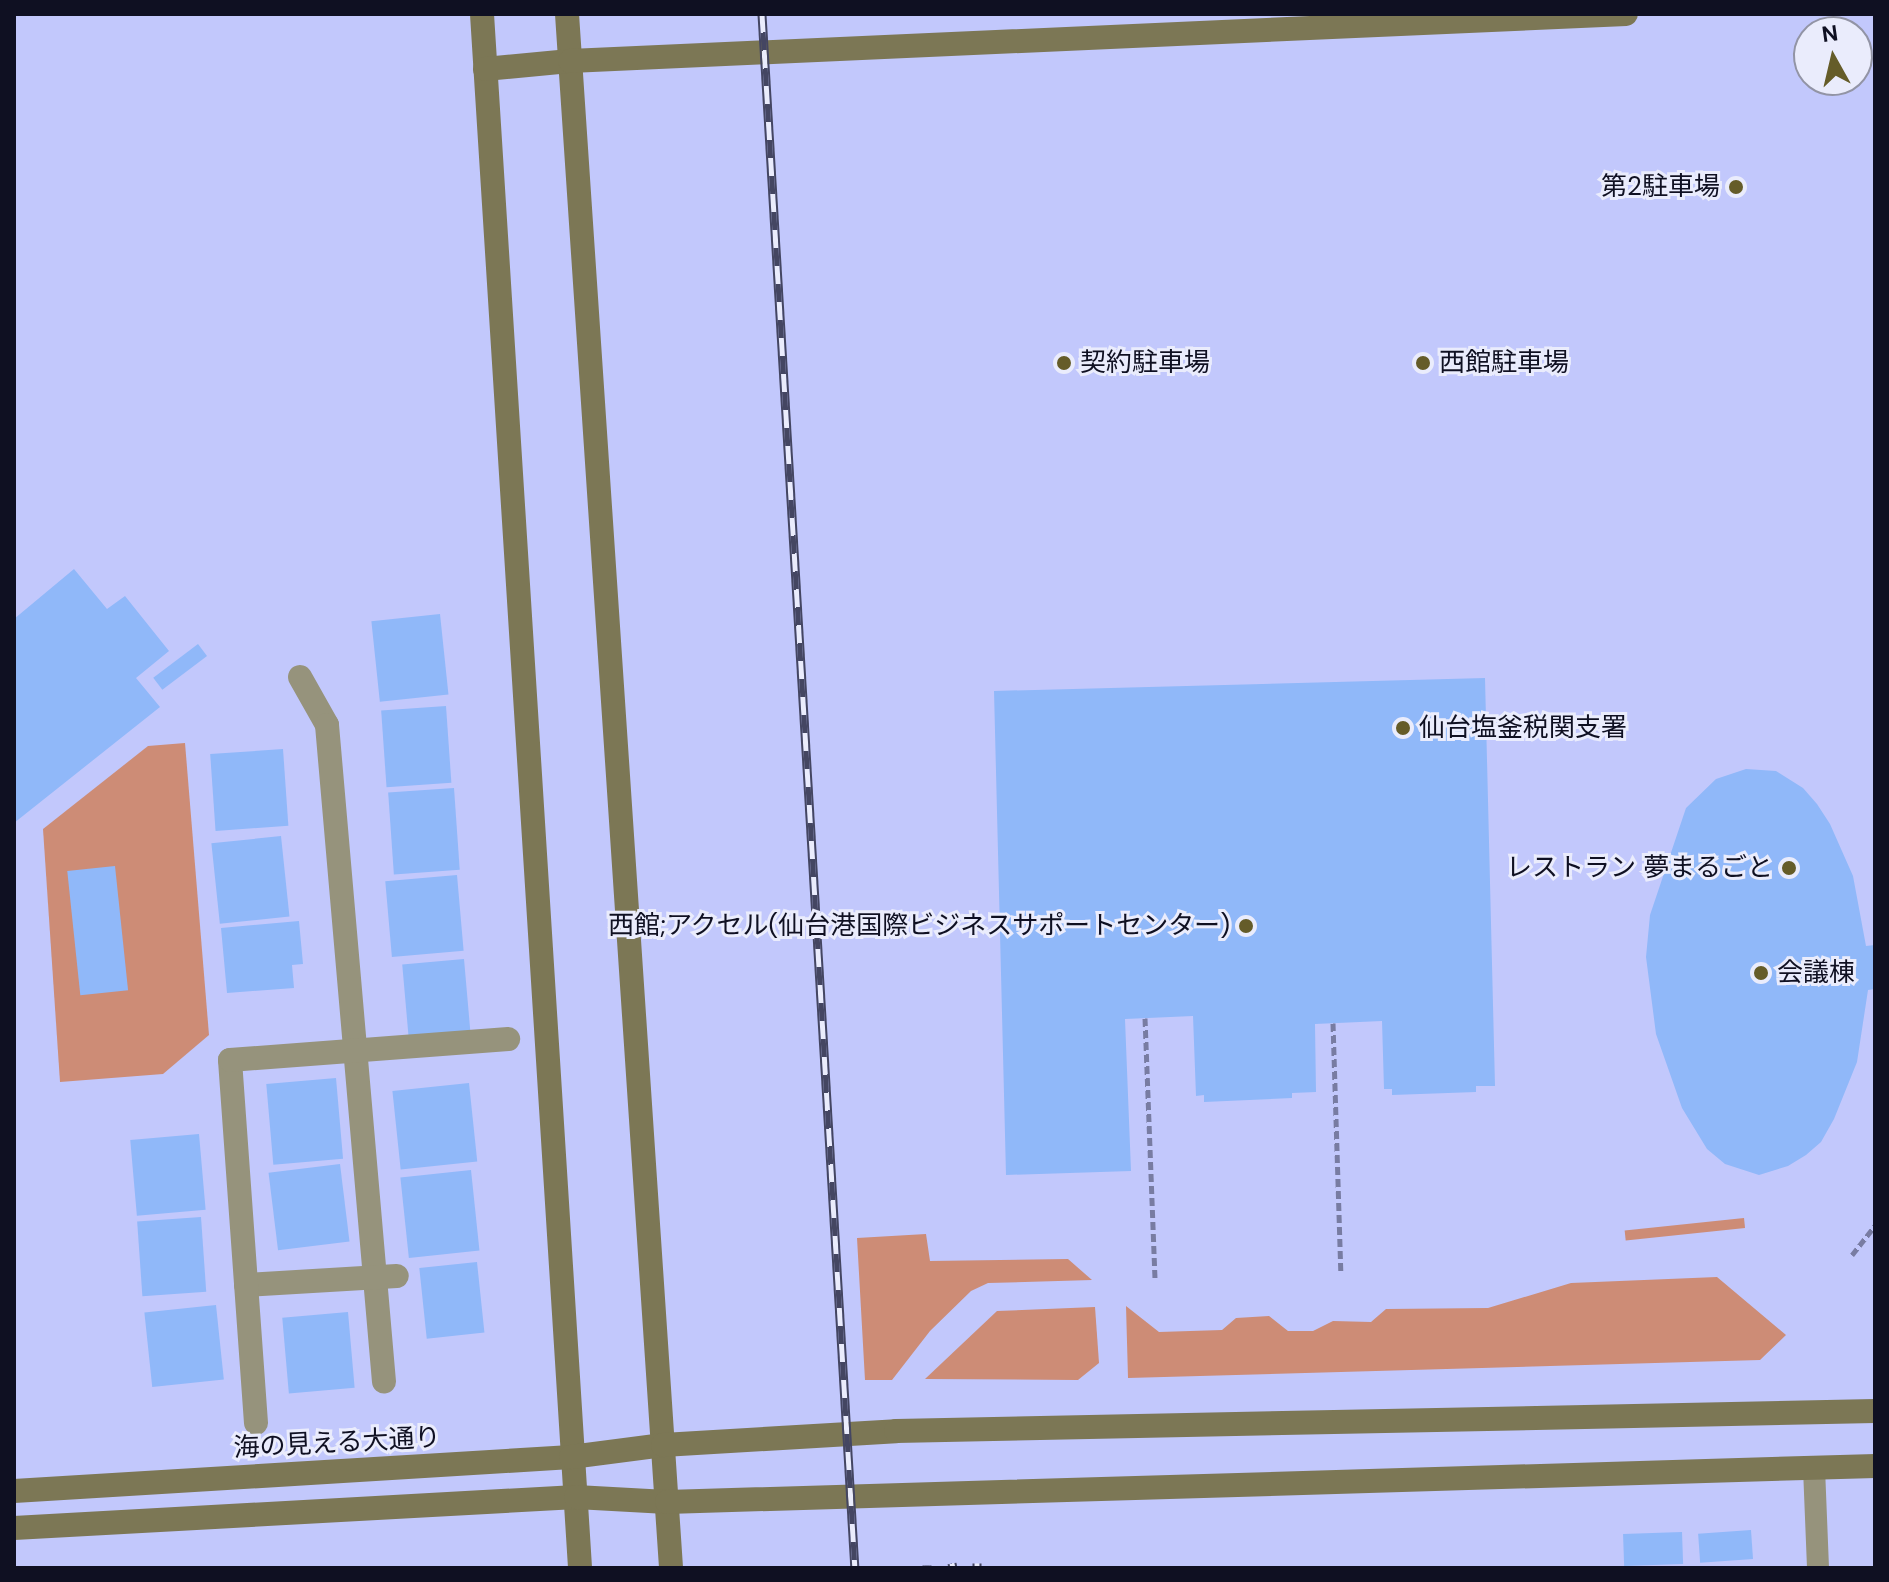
<!DOCTYPE html>
<html>
<head>
<meta charset="utf-8">
<style>
	body { margin:0 }
	#map { position:relative; width:1889px; height:1582px; overflow:hidden; background:#c2c8fc; font-family:"DM Sans","Noto Sans JP",sans-serif }
	div>[style] { position:absolute }
	.green>* { inset:0; background:#cd8c76; transform-origin:0 0 }
	.building>* { inset:0; background:#90b8f9; transform-origin:0 0 }
	.path>* { height:5px; margin-top:-2.5px; transform-origin:0; background:repeating-linear-gradient(90deg,#787ca2 0 8px,transparent 0 12px) }
	.lane>* { height:22px; margin:-11px; padding:0 11px; transform-origin:11px; border-radius:11px; background:#96937c }
	.street>* { height:24px; margin:-12px; padding:0 12px; transform-origin:12px; border-radius:12px; background:#96937c }
	.secondary>* { height:24px; margin:-12px; padding:0 12px; transform-origin:12px; border-radius:12px; background:#7c7755 }
	.rail>* { height:9px; margin-top:-4.5px; transform-origin:0; background:repeating-linear-gradient(90deg,#eaecfc 0 18px,#444662 0 36px); box-sizing:border-box; border-block:2px solid #444662 }
	.dots>* { width:22px; height:22px; translate:-50% -50%; box-sizing:border-box; border:4px solid #eaecfc; border-radius:50% }
	span { translate:-50% -50%; white-space:nowrap; text-align:center; line-height:1.15; -webkit-text-stroke:6px #eaecfc; paint-order:stroke }
	.poi-label { font-size:26px; color:#0f1022 }
	.right { translate:-100% -50%; text-align:right }
	.left { translate:0 -50%; text-align:left }
	.street-label { font-size:26px; color:#0f1022 }
	.frame { position:absolute; inset:0; border:16px solid #0f1022; pointer-events:none }
	.north { position:absolute; left:1793px; top:16px; width:80px; height:80px; box-sizing:border-box; background:#eaecfc; border:2px solid #9294a5; border-radius:50%; rotate:352deg; font-size:22px; font-weight:700; line-height:32px; text-align:center; color:#0f1022 }
	.north::after { content:''; display:block; margin:auto; width:28px; height:36px; background:#655c29; clip-path:polygon(50% 0,100% 100%,50% 72%,0 100%) }
</style>
</head>
<body>
<div id="map">
	<div class="green">
		<div style="clip-path:polygon(185px 743px,209px 1035px,163px 1074px,60px 1082px,43px 829px,148px 746px)"></div>
		<div style="left:1744px;top:1218px;width:10px;height:120px;rotate:84deg"></div>
		<div style="clip-path:polygon(926px 1234px,930px 1261px,1068px 1259px,1092px 1280px,988px 1283px,971px 1291px,930px 1331px,892px 1380px,865px 1380px,857px 1238px)"></div>
		<div style="clip-path:polygon(1717px 1277px,1786px 1335px,1760px 1360px,1128px 1378px,1126px 1306px,1159px 1332px,1222px 1330px,1236px 1318px,1269px 1316px,1288px 1331px,1313px 1331px,1333px 1321px,1371px 1322px,1386px 1309px,1488px 1308px,1571px 1283px)"></div>
		<div style="clip-path:polygon(1095px 1307px,1099px 1363px,1078px 1380px,925px 1379px,997px 1311px)"></div>
	</div>
	<div class="building">
		<div style="clip-path:polygon(74px 569px,107px 609px,125px 596px,169px 651px,136px 678px,160px 707px,14px 823px,14px 619px)"></div>
		<div style="left:440px;top:614px;width:81px;height:69px;rotate:84deg"></div>
		<div style="left:198px;top:644px;width:15px;height:56px;rotate:53deg"></div>
		<div style="clip-path:polygon(1485px 678px,1495px 1086px,1476px 1086px,1476px 1092px,1392px 1095px,1392px 1089px,1384px 1089px,1382px 1021px,1315px 1024px,1316px 1092px,1292px 1093px,1292px 1098px,1204px 1102px,1204px 1095px,1196px 1096px,1193px 1016px,1125px 1019px,1131px 1171px,1006px 1175px,994px 691px)"></div>
		<div style="left:446px;top:706px;width:77px;height:65px;rotate:86deg"></div>
		<div style="left:283px;top:749px;width:77px;height:73px;rotate:86deg"></div>
		<div style="clip-path:polygon(1746px 769px,1776px 771px,1803px 788px,1817px 804px,1830px 824px,1853px 876px,1866px 946px,1875px 945px,1875px 989px,1868px 990px,1857px 1062px,1834px 1119px,1821px 1142px,1806px 1155px,1788px 1166px,1759px 1175px,1725px 1164px,1707px 1149px,1682px 1108px,1656px 1034px,1646px 957px,1650px 915px,1686px 808px,1716px 779px)"></div>
		<div style="left:454px;top:788px;width:82px;height:66px;rotate:86deg"></div>
		<div style="left:281px;top:836px;width:81px;height:70px;rotate:84deg"></div>
		<div style="left:115px;top:866px;width:125px;height:48px;rotate:84deg"></div>
		<div style="left:457px;top:875px;width:76px;height:72px;rotate:85deg"></div>
		<div style="clip-path:polygon(299px 921px,303px 964px,292px 965px,294px 988px,227px 993px,221px 928px)"></div>
		<div style="left:464px;top:959px;width:74px;height:62px;rotate:85deg"></div>
		<div style="left:336px;top:1078px;width:81px;height:70px;rotate:85deg"></div>
		<div style="left:469px;top:1083px;width:79px;height:77px;rotate:84deg"></div>
		<div style="left:199px;top:1134px;width:76px;height:69px;rotate:85deg"></div>
		<div style="left:340px;top:1164px;width:78px;height:72px;rotate:83deg"></div>
		<div style="left:471px;top:1170px;width:81px;height:71px;rotate:84deg"></div>
		<div style="left:201px;top:1217px;width:75px;height:64px;rotate:86deg"></div>
		<div style="left:477px;top:1262px;width:71px;height:58px;rotate:84deg"></div>
		<div style="left:216px;top:1305px;width:75px;height:72px;rotate:84deg"></div>
		<div style="left:348px;top:1312px;width:76px;height:66px;rotate:85deg"></div>
		<div style="left:1751px;top:1530px;width:29px;height:53px;rotate:86deg"></div>
		<div style="left:1682px;top:1532px;width:32px;height:59px;rotate:88deg"></div>
	</div>
	<div class="path">
		<div style="left:1145px;top:1018px;width:261px;rotate:87.8deg"></div>
		<div style="left:1333px;top:1023px;width:249px;rotate:88.2deg"></div>
		<div style="left:1852px;top:1255px;width:37px;rotate:-52deg"></div>
	</div>
	<div class="lane">
		<div style="left:1814px;top:1468px;width:100px;rotate:87.7deg"></div>
	</div>
	<div class="street">
		<div style="left:300px;top:677px;width:55px;rotate:60.6deg"></div>
		<div style="left:327px;top:725px;width:659px;rotate:85.04deg"></div>
		<div style="left:246px;top:1285px;width:151px;rotate:-3.4deg"></div>
		<div style="left:256px;top:1423px;width:364px;rotate:-94.1deg"></div>
		<div style="left:230px;top:1060px;width:279px;rotate:-4.3deg"></div>
	</div>
	<div class="secondary">
		<div style="left:482px;top:14px;width:1557px;rotate:86.39deg"></div>
		<div style="left:567px;top:14px;width:1557px;rotate:86.17deg"></div>
		<div style="left:485px;top:69px;width:85px;rotate:-5.4deg"></div>
		<div style="left:570px;top:61px;width:1057px;rotate:-2.55deg"></div>
		<div style="left:14px;top:1491px;width:558px;rotate:-3.49deg"></div>
		<div style="left:571px;top:1457px;width:93px;rotate:-7.4deg"></div>
		<div style="left:663px;top:1445px;width:233px;rotate:-3.4deg"></div>
		<div style="left:896px;top:1431px;width:979px;rotate:-1.17deg"></div>
		<div style="left:14px;top:1528px;width:563px;rotate:-3.16deg"></div>
		<div style="left:576px;top:1497px;width:91px;rotate:3.1deg"></div>
		<div style="left:667px;top:1502px;width:1209px;rotate:-1.71deg"></div>
	</div>
	<div class="rail">
		<div style="left:762px;top:14px;width:1557px;rotate:86.58deg"></div>
		<div style="left:952px;top:1563px;width:5px;rotate:79deg"></div>
		<div style="left:977px;top:1563px;width:5px;rotate:90deg"></div>
		<div style="left:927px;top:1565px;width:3px;rotate:90deg"></div>
	</div>
	<div class="dots">
		<div style="left:1736px;top:187px;background:#655c29"></div>
		<div style="left:1064px;top:363px;background:#655c29"></div>
		<div style="left:1423px;top:363px;background:#655c29"></div>
		<div style="left:1403px;top:728px;background:#655c29"></div>
		<div style="left:1789px;top:868px;background:#655c29"></div>
		<div style="left:1246px;top:926px;background:#655c29"></div>
		<div style="left:1761px;top:973px;background:#655c29"></div>
	</div>
	<div class="poi-label">
		<span class="right" style="left:1720px;top:187px">第2駐車場</span>
		<span class="left" style="left:1080px;top:363px">契約駐車場</span>
		<span class="left" style="left:1439px;top:363px">西館駐車場</span>
		<span class="left" style="left:1419px;top:728px">仙台塩釜税関支署</span>
		<span class="right" style="left:1773px;top:868px">レストラン 夢まるごと</span>
		<span class="right" style="left:1230px;top:926px">西館;アクセル(仙台港国際ビジネスサポートセンター)</span>
		<span class="left" style="left:1777px;top:973px">会議棟</span>
	</div>
	<div class="street-label">
		<span style="left:337px;top:1443px;rotate:-3deg">海の見える大通り</span>
	</div>
	<div class="frame"></div>
	<div class="north">N</div>
</div>
</body>
</html>
